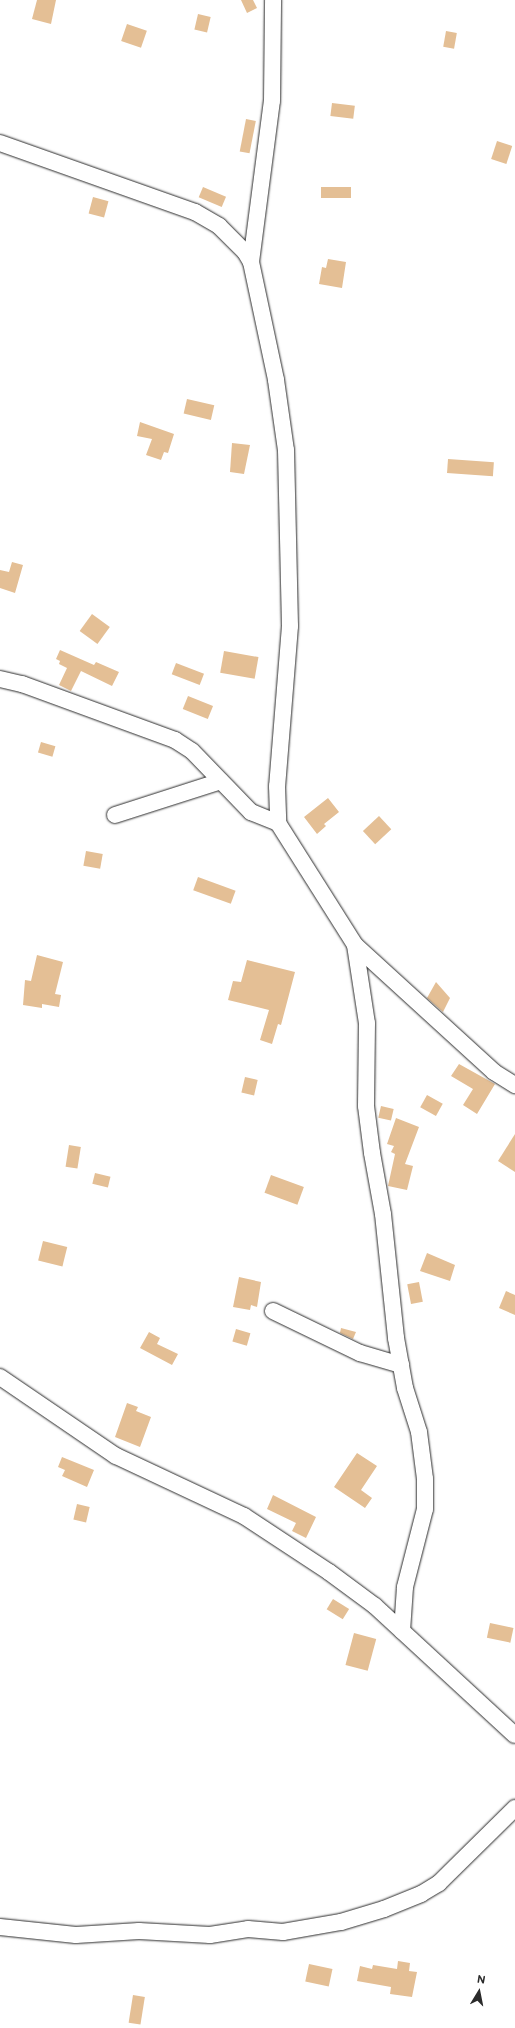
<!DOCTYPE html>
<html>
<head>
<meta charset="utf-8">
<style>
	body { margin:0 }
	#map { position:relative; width:515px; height:2028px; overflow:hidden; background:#fff; font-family:"Balsamiq Sans",sans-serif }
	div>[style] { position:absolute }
	.building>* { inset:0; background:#e4bf95; transform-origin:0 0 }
	.roads { filter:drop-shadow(0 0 1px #2b2b2b) drop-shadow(0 0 1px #2b2b2b) }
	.minor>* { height:16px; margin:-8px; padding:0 8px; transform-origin:8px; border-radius:8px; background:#fff }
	span { translate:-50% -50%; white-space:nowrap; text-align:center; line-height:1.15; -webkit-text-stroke:3px #fff; paint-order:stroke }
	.north { position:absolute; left:459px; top:1972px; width:40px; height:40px; -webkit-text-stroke:3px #fff; paint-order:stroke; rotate:10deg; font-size:11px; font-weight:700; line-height:16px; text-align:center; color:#2b2b2b }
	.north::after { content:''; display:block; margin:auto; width:14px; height:18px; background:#2b2b2b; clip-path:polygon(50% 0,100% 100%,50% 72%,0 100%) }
</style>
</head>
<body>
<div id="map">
	<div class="building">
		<div style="clip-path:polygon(37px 0,56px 0,51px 24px,32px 19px)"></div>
		<div style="clip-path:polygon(241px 0,253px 0,257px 8px,247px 13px)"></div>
		<div style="left:198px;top:14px;width:13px;height:16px;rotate:13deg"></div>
		<div style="left:127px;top:24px;width:21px;height:18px;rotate:19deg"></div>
		<div style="left:446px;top:31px;width:11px;height:16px;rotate:10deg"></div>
		<div style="left:332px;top:103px;width:23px;height:13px;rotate:7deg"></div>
		<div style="left:246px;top:119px;width:10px;height:33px;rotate:11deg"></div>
		<div style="left:497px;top:141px;width:16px;height:19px;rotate:18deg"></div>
		<div style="left:203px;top:187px;width:25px;height:11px;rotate:23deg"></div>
		<div style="left:351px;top:187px;width:11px;height:30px;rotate:90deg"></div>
		<div style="left:93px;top:197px;width:16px;height:17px;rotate:15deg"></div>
		<div style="clip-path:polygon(328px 259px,346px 262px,342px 288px,319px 284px,322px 267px,326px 268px)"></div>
		<div style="left:187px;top:399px;width:28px;height:15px;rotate:13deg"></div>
		<div style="clip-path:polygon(140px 422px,174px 434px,168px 453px,164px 452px,161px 460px,146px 455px,152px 439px,137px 436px)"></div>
		<div style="clip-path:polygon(232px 443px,250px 445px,244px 474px,230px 472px)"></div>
		<div style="left:448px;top:459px;width:46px;height:14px;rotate:4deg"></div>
		<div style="clip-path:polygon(12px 562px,23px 565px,15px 593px,0 588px,0 570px,9px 572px)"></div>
		<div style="left:92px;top:614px;width:22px;height:21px;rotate:36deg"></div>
		<div style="clip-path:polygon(60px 650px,94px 665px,96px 662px,119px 672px,112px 686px,81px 671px,71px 691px,59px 685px,67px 668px,59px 664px,60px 661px,56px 659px)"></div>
		<div style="left:224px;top:651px;width:35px;height:22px;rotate:10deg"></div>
		<div style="left:176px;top:663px;width:30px;height:12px;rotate:21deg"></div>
		<div style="left:188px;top:696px;width:27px;height:14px;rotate:22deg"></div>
		<div style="left:41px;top:742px;width:15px;height:11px;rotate:16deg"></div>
		<div style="clip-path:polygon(328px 798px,339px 812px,324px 824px,326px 826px,317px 834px,304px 817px)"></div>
		<div style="left:379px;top:816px;width:18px;height:22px;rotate:47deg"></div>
		<div style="left:86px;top:851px;width:17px;height:15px;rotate:10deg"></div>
		<div style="left:198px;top:877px;width:40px;height:14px;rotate:20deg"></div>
		<div style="clip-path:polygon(37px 955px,63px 962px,55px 994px,61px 995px,59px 1007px,42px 1004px,42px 1008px,23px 1005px,25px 980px,31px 981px)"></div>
		<div style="clip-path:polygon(247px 960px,295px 972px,281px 1025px,278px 1024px,272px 1044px,260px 1040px,269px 1010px,228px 1000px,233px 981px,241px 982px)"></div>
		<div style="clip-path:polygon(436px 982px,450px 998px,443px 1012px,427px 998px)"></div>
		<div style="clip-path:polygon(459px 1064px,495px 1084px,477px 1114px,463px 1105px,473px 1089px,451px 1076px)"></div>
		<div style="left:245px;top:1077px;width:13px;height:16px;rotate:13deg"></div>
		<div style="left:427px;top:1095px;width:18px;height:14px;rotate:29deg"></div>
		<div style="left:381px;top:1106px;width:13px;height:12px;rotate:13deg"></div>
		<div style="clip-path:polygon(396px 1118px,419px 1127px,405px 1164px,413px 1166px,407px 1190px,388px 1186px,395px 1154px,391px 1152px,394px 1146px,387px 1144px)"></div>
		<div style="clip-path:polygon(515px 1134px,515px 1172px,498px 1161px)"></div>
		<div style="left:69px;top:1145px;width:12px;height:22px;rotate:9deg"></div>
		<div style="left:95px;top:1173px;width:16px;height:11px;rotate:14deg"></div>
		<div style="left:271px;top:1175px;width:35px;height:19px;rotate:20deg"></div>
		<div style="left:43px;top:1241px;width:25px;height:20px;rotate:14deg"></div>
		<div style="clip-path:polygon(427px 1253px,455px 1265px,450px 1281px,420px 1271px)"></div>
		<div style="clip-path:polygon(239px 1277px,261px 1282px,257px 1307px,251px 1305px,250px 1310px,233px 1307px)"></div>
		<div style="left:419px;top:1282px;width:20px;height:12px;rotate:79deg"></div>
		<div style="clip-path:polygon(506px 1291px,515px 1295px,515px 1315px,499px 1308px)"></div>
		<div style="clip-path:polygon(341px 1328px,356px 1332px,353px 1339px,340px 1333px)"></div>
		<div style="left:236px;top:1329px;width:15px;height:13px;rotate:16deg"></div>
		<div style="clip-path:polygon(149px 1332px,160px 1338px,157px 1344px,178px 1354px,172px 1365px,140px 1348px)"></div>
		<div style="clip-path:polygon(127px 1403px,138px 1407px,136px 1411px,151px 1417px,140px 1447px,115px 1437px)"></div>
		<div style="clip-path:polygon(357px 1453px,377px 1466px,361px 1490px,372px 1498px,365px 1508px,334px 1487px)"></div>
		<div style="clip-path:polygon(62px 1457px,94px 1470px,87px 1487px,62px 1476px,65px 1470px,58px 1467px)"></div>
		<div style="clip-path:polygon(273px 1495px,316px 1517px,306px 1538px,292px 1531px,296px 1523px,267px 1509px)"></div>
		<div style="left:77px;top:1504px;width:13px;height:16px;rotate:13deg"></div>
		<div style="left:333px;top:1599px;width:19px;height:12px;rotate:32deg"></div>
		<div style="left:490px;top:1623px;width:24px;height:15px;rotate:12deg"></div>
		<div style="left:354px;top:1633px;width:23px;height:33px;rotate:15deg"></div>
		<div style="clip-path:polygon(398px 1961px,410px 1963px,409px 1971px,417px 1972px,412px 1997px,390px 1994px,391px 1987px,357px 1981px,360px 1966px,372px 1969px,373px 1965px,397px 1969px)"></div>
		<div style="left:309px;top:1964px;width:24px;height:18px;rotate:12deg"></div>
		<div style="left:133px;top:1995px;width:12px;height:28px;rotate:9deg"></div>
	</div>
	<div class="roads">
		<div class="minor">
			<div style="left:0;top:143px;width:207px;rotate:19.5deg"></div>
			<div style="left:195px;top:212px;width:28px;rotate:30deg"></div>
			<div style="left:219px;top:226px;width:37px;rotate:45deg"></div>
			<div style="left:245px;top:252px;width:12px;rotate:59deg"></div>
			<div style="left:251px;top:262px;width:121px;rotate:78deg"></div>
			<div style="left:276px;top:380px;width:71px;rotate:81.9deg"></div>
			<div style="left:286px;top:450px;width:176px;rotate:88.7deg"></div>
			<div style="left:290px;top:626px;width:161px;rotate:94.6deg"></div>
			<div style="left:277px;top:786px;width:37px;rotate:88deg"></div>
			<div style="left:278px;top:823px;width:144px;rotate:57.7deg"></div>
			<div style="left:355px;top:945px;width:188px;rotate:42.4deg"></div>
			<div style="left:494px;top:1072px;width:25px;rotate:32deg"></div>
			<div style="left:251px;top:262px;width:162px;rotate:-82.6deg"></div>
			<div style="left:272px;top:101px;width:101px;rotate:-89.4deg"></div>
			<div style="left:0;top:679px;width:23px;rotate:13deg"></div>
			<div style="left:22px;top:684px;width:163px;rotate:20.1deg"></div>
			<div style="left:175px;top:740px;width:20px;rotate:33deg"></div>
			<div style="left:192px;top:751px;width:85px;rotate:46deg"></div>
			<div style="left:251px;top:812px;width:29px;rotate:22deg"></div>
			<div style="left:115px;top:815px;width:111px;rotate:-17.8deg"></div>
			<div style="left:355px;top:945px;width:79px;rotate:81.3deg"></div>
			<div style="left:367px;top:1023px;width:83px;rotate:90.7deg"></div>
			<div style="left:366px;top:1106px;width:47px;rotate:82.7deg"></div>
			<div style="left:372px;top:1153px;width:62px;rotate:79.8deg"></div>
			<div style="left:383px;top:1214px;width:125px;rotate:84deg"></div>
			<div style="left:396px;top:1338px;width:51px;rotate:79.8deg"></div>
			<div style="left:405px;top:1388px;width:46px;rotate:72.3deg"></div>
			<div style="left:419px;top:1432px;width:47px;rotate:82.7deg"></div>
			<div style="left:425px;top:1479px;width:30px;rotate:90deg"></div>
			<div style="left:425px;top:1509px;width:81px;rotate:104.4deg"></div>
			<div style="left:405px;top:1587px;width:44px;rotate:93.9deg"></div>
			<div style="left:273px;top:1311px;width:97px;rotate:25.8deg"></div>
			<div style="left:360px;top:1353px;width:43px;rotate:16.3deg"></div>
			<div style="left:0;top:1377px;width:140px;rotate:34.3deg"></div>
			<div style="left:116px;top:1456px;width:141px;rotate:25.1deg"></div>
			<div style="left:244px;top:1516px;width:102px;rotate:33.4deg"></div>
			<div style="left:329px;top:1572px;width:57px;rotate:36.5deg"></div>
			<div style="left:375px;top:1606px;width:190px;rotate:42.7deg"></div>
			<div style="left:0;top:1927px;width:76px;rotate:6deg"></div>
			<div style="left:76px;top:1935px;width:63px;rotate:-3.6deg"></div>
			<div style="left:139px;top:1931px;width:71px;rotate:3.2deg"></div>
			<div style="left:210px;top:1935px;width:38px;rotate:-9deg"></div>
			<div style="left:248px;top:1929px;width:35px;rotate:5deg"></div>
			<div style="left:283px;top:1932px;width:59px;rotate:-9.8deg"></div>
			<div style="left:341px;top:1922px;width:45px;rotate:-16.8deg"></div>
			<div style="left:384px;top:1909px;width:40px;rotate:-22deg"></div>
			<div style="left:421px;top:1894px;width:21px;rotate:-31deg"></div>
			<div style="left:439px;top:1883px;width:107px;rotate:-44.6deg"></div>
		</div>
	</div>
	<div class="north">N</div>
</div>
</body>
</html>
